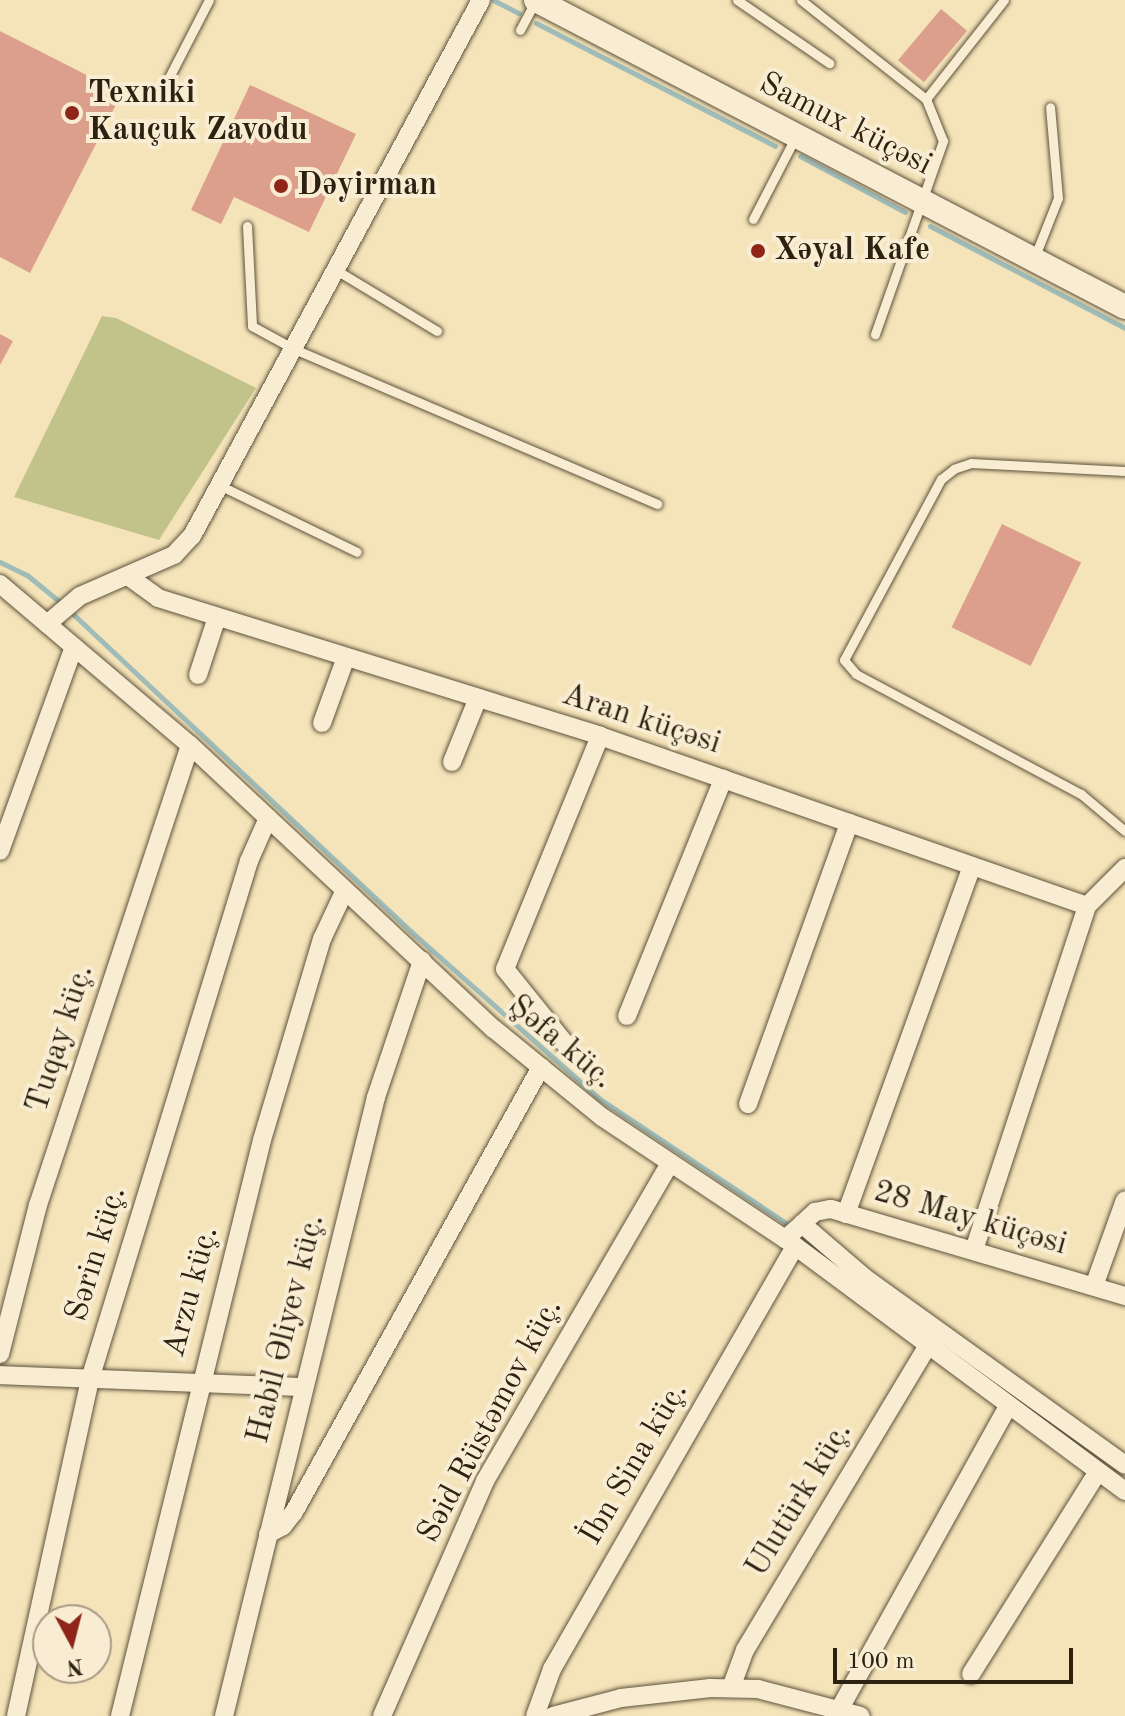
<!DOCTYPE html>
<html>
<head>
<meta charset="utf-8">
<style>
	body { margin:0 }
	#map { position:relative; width:1125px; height:1716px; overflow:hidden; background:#f5e4b9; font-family:"Old Standard TT",serif }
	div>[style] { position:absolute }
	.green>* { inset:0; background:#c2c28b }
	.stream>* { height:5px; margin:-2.5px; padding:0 2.5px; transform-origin:2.5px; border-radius:2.5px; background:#9fbcb8 }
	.building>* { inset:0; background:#dc9f8c; transform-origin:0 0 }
	.roads { filter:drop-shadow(0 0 2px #5f523c) drop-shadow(0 0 2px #5f523c) }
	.lane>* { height:9px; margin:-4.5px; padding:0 4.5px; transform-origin:4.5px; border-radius:4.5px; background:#f8edd2 }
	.street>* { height:18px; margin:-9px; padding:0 9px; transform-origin:9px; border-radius:9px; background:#f8edd2 }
	.secondary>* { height:24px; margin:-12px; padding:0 12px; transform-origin:12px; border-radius:12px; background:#f8edd2 }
	.dots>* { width:22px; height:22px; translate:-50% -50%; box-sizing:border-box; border:4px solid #f8edd2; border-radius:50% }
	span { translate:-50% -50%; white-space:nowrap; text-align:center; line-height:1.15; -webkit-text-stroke:8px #f8edd2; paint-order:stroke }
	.poi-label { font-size:32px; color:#2d2112; font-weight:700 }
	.left { translate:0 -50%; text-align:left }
	.street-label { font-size:32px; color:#2d2112 }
	.north { position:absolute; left:32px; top:1604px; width:80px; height:80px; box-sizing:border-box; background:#f8edd2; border:2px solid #a79b85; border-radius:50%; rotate:173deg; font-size:22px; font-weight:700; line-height:32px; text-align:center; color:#2d2112 }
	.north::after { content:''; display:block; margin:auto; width:28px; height:36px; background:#8f2418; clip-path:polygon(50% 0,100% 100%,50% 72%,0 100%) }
	.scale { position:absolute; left:833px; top:1648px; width:240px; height:36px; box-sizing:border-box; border:4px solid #2d2112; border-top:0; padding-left:10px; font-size:24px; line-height:28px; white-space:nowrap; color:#2d2112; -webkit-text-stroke:6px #f8edd2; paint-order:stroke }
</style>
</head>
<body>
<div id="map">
	<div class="green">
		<div style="clip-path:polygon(102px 316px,116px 318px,256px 388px,159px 540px,14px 497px)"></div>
	</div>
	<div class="stream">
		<div style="left:493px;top:0;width:29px;rotate:27deg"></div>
		<div style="left:536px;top:23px;width:269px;rotate:27.2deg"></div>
		<div style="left:800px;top:156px;width:119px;rotate:28.1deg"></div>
		<div style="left:930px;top:226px;width:220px;rotate:27.6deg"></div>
		<div style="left:0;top:562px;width:30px;rotate:26deg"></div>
		<div style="left:27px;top:575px;width:43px;rotate:39.3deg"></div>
		<div style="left:74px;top:615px;width:468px;rotate:43.2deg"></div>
		<div style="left:415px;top:935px;width:247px;rotate:41.6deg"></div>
		<div style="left:600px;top:1099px;width:224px;rotate:33.7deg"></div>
		<div style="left:801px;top:1238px;width:48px;rotate:37.3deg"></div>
		<div style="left:1047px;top:1420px;width:46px;rotate:38.9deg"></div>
	</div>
	<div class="building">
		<div style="left:941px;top:9px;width:34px;height:67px;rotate:40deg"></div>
		<div style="clip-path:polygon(0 31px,122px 93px,30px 273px,0 257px)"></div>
		<div style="clip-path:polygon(250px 85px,356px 134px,309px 232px,234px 197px,221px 224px,191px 210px)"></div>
		<div style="clip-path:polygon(0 334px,13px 341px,0 365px)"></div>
		<div style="left:1002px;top:524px;width:88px;height:115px;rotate:26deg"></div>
	</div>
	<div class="roads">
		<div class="lane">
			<div style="left:737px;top:0;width:112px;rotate:34.4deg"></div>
			<div style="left:801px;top:0;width:159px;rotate:38.4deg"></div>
			<div style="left:926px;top:99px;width:45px;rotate:68deg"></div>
			<div style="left:943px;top:141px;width:205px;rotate:109.4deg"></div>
			<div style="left:520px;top:30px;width:34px;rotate:-62deg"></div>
			<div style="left:163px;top:89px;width:100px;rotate:-62.7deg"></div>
			<div style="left:926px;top:99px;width:126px;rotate:-51.8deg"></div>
			<div style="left:753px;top:219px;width:93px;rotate:-62.6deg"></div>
			<div style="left:247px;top:226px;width:100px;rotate:87.1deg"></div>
			<div style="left:252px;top:326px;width:48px;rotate:28.7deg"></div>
			<div style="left:294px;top:349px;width:395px;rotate:23.1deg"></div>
			<div style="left:1035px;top:256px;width:62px;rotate:-68.4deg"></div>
			<div style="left:1058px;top:198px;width:91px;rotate:-95deg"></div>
			<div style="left:336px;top:270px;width:118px;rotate:31.1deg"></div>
			<div style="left:1125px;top:471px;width:154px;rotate:-177deg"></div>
			<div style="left:971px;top:463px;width:18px;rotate:161deg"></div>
			<div style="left:954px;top:469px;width:16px;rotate:142deg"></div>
			<div style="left:941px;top:479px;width:205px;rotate:118.2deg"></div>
			<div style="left:844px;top:660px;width:18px;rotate:49deg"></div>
			<div style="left:856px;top:674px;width:255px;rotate:28.1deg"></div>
			<div style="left:1081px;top:794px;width:57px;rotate:40.1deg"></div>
			<div style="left:219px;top:485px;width:153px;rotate:25.9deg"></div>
		</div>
		<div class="street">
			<div style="left:128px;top:576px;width:37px;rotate:36deg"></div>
			<div style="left:158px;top:598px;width:463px;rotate:17.3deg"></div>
			<div style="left:600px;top:736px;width:516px;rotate:19.24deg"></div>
			<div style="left:1087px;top:906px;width:54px;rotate:-45deg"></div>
			<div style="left:0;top:584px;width:249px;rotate:40.3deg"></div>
			<div style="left:190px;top:745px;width:416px;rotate:43.1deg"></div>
			<div style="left:494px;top:1029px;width:139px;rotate:39.2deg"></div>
			<div style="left:602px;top:1117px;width:220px;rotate:33.7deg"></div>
			<div style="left:785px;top:1239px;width:23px;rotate:-41deg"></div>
			<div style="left:802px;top:1224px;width:83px;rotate:40.6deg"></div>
			<div style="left:865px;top:1278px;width:320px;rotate:35.7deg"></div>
			<div style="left:47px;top:624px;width:43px;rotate:-40.3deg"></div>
			<div style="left:80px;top:596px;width:103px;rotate:-23.6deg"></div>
			<div style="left:174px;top:555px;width:26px;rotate:-47deg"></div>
			<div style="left:192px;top:536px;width:609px;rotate:-61.67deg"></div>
			<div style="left:198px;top:675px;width:61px;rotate:-71.9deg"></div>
			<div style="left:322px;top:723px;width:70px;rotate:-70deg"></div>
			<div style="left:452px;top:762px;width:69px;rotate:-67.9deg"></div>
			<div style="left:0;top:851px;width:217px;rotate:-70.1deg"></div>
			<div style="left:627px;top:1016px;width:256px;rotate:-67.9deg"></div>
			<div style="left:567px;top:1046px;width:99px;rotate:-128.8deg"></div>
			<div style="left:505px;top:969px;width:252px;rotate:-67.8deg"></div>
			<div style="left:748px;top:1104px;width:299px;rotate:-70.2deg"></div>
			<div style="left:846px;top:1214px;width:370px;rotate:-70.1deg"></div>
			<div style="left:802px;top:1224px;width:18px;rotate:-43deg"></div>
			<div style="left:815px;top:1212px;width:16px;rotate:-11deg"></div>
			<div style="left:831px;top:1209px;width:307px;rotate:16.5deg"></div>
			<div style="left:787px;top:1240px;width:421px;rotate:36.6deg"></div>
			<div style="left:974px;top:1250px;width:362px;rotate:-71.8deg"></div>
			<div style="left:1094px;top:1286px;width:91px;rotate:-70.2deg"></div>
			<div style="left:0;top:1354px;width:154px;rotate:-75.7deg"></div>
			<div style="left:38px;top:1205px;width:484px;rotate:-71.7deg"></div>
			<div style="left:0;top:1375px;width:304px;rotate:2.3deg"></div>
			<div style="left:268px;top:1534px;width:17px;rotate:-28deg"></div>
			<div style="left:283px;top:1526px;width:18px;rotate:-52deg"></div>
			<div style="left:294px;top:1512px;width:509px;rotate:-60.97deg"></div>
			<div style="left:971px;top:1674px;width:237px;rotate:-57.9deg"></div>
			<div style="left:731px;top:1688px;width:40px;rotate:-69.8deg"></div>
			<div style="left:745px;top:1650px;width:355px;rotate:-59deg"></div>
			<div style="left:839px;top:1710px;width:348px;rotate:-60.9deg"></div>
			<div style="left:16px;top:1716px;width:348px;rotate:-77.6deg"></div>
			<div style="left:91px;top:1376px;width:539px;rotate:-72.94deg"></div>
			<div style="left:249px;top:861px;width:47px;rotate:-66.2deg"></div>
			<div style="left:120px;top:1716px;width:593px;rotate:-76.15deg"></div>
			<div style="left:262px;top:1140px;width:210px;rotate:-73.4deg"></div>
			<div style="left:322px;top:939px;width:54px;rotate:-64.9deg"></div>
			<div style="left:224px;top:1716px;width:637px;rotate:-76.2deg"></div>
			<div style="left:376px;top:1097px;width:144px;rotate:-71.3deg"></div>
			<div style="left:382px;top:1716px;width:257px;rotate:-66.3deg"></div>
			<div style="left:485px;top:1481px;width:368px;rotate:-59.8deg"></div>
			<div style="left:535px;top:1716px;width:50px;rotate:-70.1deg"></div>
			<div style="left:552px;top:1669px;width:488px;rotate:-60.1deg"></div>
			<div style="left:553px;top:1716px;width:70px;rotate:-14.8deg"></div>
			<div style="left:621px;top:1698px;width:90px;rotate:-6.4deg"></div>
			<div style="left:710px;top:1688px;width:48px;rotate:1.2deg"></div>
			<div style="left:758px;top:1689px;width:106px;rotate:14.7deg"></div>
		</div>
		<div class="secondary">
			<div style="left:536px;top:0;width:664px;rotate:27.53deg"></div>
		</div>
	</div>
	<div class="dots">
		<div style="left:72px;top:113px;background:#8f2418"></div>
		<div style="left:281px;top:186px;background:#8f2418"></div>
		<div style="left:758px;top:251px;background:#8f2418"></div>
	</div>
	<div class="poi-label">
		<span class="left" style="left:88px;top:113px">Texniki<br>Kauçuk Zavodu</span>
		<span class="left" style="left:297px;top:186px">Dəyirman</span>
		<span class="left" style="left:774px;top:251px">Xəyal Kafe</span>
	</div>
	<div class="street-label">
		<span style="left:845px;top:125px;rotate:27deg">Samux küçəsi</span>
		<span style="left:641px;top:720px;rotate:18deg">Aran küçəsi</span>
		<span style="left:61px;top:1039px;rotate:-72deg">Tuqay küç.</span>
		<span style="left:560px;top:1043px;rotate:40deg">Şəfa küç.</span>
		<span style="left:970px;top:1219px;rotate:16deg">28 May küçəsi</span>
		<span style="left:97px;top:1254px;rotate:-73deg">Sərin küç.</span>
		<span style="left:192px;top:1292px;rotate:-75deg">Arzu küç.</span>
		<span style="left:287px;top:1329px;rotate:-76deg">Habil Əliyev küç.</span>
		<span style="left:491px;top:1421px;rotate:-62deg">Səid Rüstəmov küç.</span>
		<span style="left:635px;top:1464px;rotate:-60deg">İbn Sina küç.</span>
		<span style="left:800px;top:1500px;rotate:-59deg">Ulutürk küç.</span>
	</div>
	<div class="north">N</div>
	<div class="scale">100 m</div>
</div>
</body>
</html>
